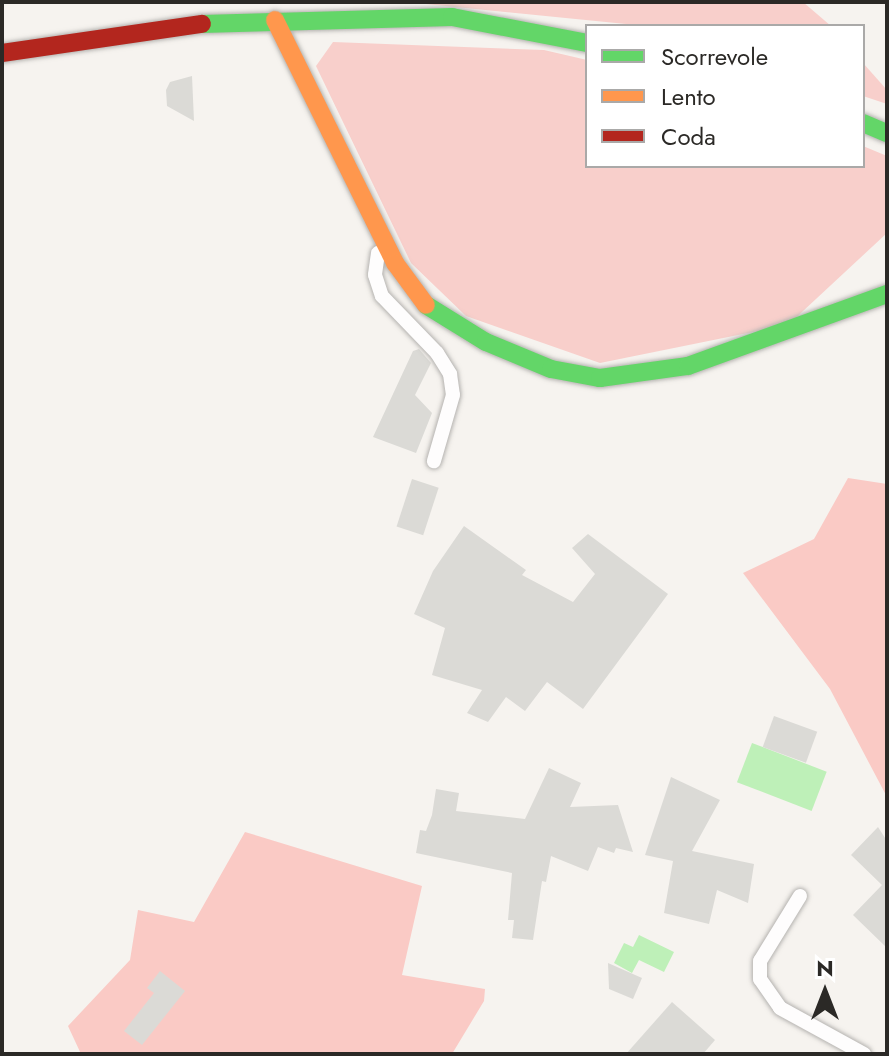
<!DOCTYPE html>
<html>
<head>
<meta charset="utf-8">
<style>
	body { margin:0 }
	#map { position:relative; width:889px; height:1056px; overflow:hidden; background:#f6f3ef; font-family:Jost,sans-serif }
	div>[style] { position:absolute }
	.green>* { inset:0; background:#f8cfcb }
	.forest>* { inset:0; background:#facac5 }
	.water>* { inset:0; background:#bef0b8; transform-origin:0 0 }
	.building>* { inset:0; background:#dbdad6; transform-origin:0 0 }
	.roads { filter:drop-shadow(0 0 2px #b5b3b0) drop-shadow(0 0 2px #b5b3b0) }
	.lane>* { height:14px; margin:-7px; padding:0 7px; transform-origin:7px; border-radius:7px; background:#fefdfd }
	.fast>* { height:18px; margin:-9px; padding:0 9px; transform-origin:9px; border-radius:9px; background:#63d668 }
	.slow>* { height:18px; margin:-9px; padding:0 9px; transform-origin:9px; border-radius:9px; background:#ff974d }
	.jam>* { height:18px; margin:-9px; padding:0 9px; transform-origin:9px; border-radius:9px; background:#b3261e }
	span { translate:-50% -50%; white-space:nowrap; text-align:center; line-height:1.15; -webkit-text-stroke:6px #fff; paint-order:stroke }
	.frame { position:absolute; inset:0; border:4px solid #2b2926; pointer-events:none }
	.legend { position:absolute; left:585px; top:24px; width:280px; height:144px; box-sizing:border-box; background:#fff; border:2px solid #aaa9a8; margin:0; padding:10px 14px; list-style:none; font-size:24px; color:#2b2926 }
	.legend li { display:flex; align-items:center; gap:16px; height:40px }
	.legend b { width:40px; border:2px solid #aaa9a8 }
	.north { position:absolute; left:785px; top:952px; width:80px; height:80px; -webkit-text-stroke:6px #fff; paint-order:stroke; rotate:0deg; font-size:22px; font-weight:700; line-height:32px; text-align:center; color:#2b2926 }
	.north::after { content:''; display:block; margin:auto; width:28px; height:36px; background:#2b2926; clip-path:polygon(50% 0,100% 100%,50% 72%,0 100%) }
</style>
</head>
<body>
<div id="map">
	<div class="green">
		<div style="clip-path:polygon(406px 2px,803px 2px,831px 26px,646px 26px)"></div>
		<div style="clip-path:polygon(333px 42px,544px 50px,587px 60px,587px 166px,863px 166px,863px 146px,887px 156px,887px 233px,788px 325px,600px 363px,466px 316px,411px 263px,316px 66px)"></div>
		<div style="clip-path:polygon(863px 63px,887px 90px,887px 104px,863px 96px)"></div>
	</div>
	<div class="forest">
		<div style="clip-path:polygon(848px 478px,887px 484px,887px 797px,830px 689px,743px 573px,814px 539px)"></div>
		<div style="clip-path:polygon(245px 832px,422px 886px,402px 975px,485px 989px,484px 1001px,452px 1054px,81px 1054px,68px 1026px,130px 960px,138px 910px,194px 922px)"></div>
	</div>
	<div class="water">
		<div style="left:752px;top:743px;width:80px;height:42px;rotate:21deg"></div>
		<div style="clip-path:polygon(639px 935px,674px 952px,664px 972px,639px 960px,632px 973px,614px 963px,624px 943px,633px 947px)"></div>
	</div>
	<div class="building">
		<div style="clip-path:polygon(192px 76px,194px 121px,167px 106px,166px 90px,170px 82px)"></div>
		<div style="clip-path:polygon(419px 349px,431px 363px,415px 395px,432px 413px,416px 453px,373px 437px,413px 351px)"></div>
		<div style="left:412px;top:479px;width:28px;height:50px;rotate:18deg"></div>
		<div style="clip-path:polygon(464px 526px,526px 570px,522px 575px,573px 602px,595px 574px,572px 548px,588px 534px,668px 594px,583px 709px,547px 682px,525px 711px,506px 697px,488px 722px,467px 713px,482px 690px,432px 675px,445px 628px,414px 614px,433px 571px)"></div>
		<div style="left:774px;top:716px;width:46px;height:33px;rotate:20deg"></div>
		<div style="clip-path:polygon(549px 768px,581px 783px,570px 807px,618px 805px,633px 852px,616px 848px,614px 853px,598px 847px,588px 871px,551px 856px,546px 882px,542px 881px,533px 940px,512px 938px,514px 920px,508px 920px,512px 873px,416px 853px,420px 830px,426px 831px,432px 815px,436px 789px,459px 793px,456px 811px,525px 819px)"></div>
		<div style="clip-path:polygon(671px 777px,720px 800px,692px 851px,754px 864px,748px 903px,717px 890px,709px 924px,664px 913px,673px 861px,645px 855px)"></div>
		<div style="clip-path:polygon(878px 827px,887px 841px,887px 948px,853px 915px,882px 885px,851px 855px)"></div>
		<div style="clip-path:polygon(608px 963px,642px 978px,633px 999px,609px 989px)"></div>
		<div style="clip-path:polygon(160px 971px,185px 991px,142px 1045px,124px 1031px,154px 993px,147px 988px)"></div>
		<div style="clip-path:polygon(672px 1002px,715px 1040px,703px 1054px,626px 1054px)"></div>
	</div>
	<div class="roads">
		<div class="lane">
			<div style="left:378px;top:253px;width:22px;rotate:98deg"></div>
			<div style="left:375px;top:275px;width:22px;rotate:72deg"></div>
			<div style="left:382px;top:296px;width:79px;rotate:46deg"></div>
			<div style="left:437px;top:353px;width:25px;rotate:58deg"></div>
			<div style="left:450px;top:374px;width:21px;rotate:82deg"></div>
			<div style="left:453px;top:395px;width:69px;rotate:106.1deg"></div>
			<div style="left:800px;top:896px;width:76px;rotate:121.6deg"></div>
			<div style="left:760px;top:961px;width:18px;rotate:90deg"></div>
			<div style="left:760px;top:979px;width:35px;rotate:55deg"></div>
			<div style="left:780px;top:1008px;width:96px;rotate:28.7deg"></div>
		</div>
		<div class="fast">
			<div style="left:202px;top:24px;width:250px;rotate:-1.6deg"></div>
			<div style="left:452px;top:17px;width:137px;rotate:10.9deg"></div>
			<div style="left:863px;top:123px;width:26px;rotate:23deg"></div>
			<div style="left:426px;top:305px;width:70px;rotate:31.7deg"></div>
			<div style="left:486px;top:342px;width:70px;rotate:22.6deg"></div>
			<div style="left:551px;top:369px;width:50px;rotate:10.4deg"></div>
			<div style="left:600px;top:378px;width:89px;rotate:-7.8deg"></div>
			<div style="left:688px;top:366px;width:212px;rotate:-19.9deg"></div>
		</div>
		<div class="slow">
			<div style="left:275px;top:20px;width:271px;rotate:63.7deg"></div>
			<div style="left:395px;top:263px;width:52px;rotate:53.6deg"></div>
		</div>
		<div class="jam">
			<div style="left:2px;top:53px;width:202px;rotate:-8.3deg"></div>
		</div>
	</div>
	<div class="frame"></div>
	<ul class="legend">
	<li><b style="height:10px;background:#63d668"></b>Scorrevole</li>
	<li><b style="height:10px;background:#ff974d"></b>Lento</li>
	<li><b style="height:10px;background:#b3261e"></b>Coda</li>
	</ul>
	<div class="north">N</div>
</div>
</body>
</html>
